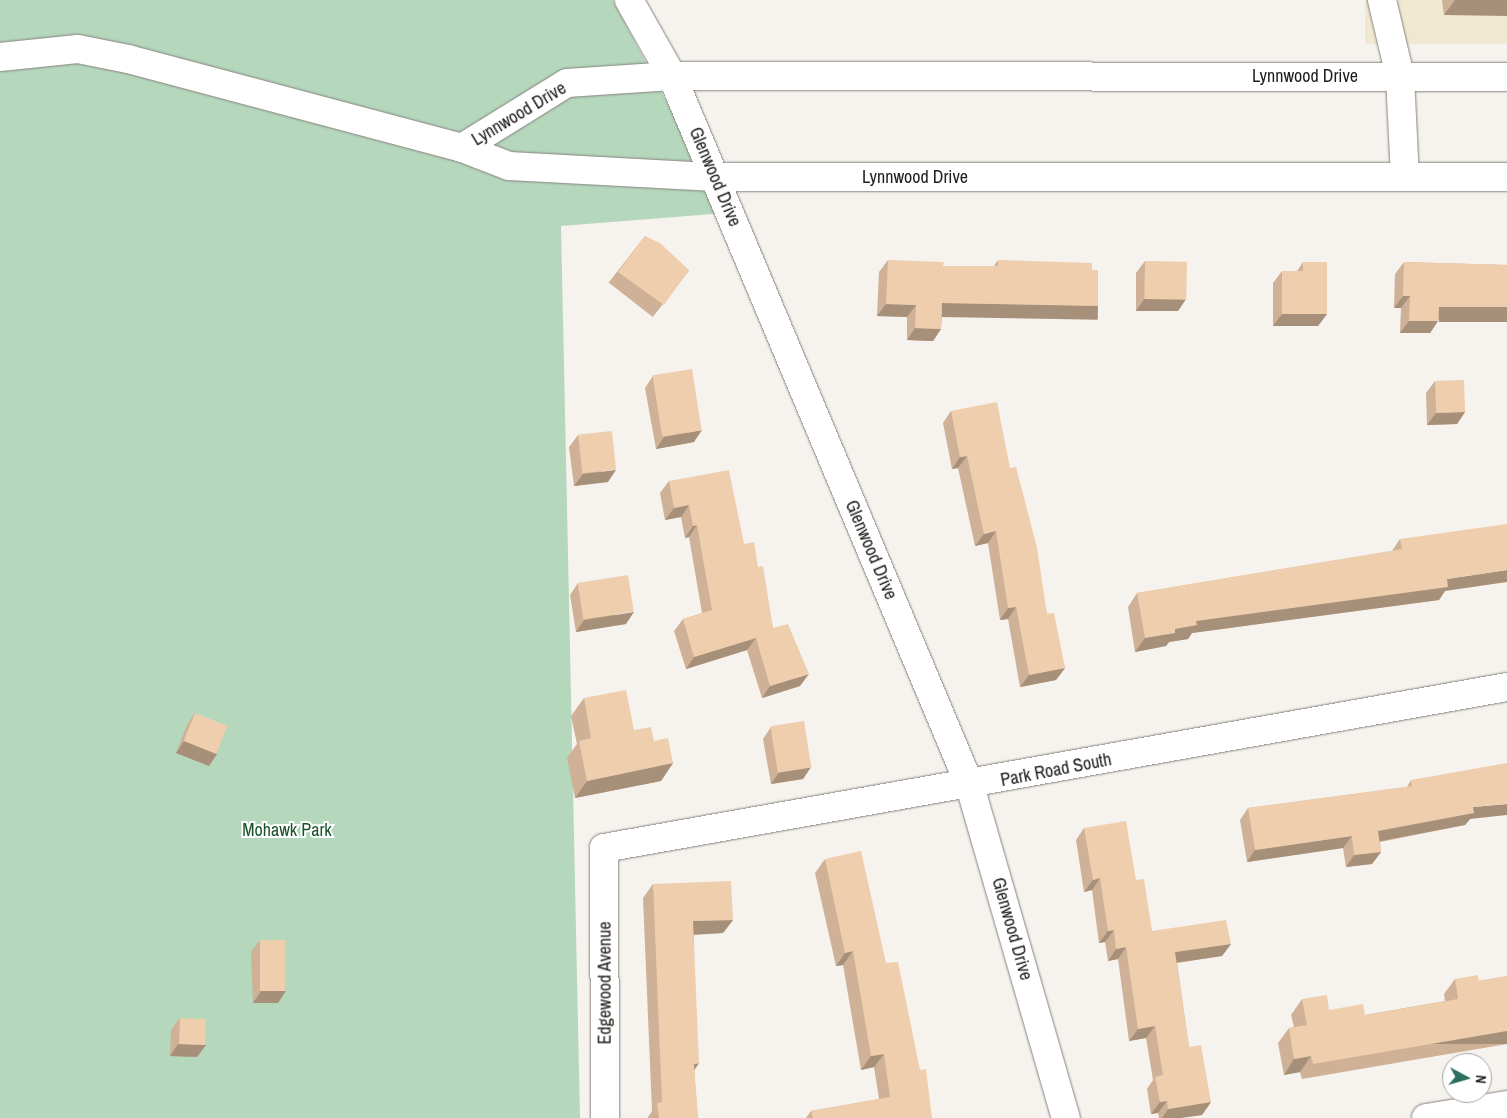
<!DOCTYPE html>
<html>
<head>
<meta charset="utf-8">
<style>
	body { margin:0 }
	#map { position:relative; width:1507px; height:1118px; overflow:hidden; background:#f6f2ee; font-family:"Archivo Narrow",sans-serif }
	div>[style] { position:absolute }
	.commercial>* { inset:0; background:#f1e8d2; transform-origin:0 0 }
	.green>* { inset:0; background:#b5d7bc }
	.roads { filter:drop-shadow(0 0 1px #86827e) drop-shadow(0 0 1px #86827e) }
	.minor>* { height:28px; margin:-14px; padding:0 14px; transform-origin:14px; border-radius:14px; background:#fff }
	.wall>* { inset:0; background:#ceb196; transform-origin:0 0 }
	.shaded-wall>* { inset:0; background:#a7907a; transform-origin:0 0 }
	.building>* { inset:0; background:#efceae; transform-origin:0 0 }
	span { translate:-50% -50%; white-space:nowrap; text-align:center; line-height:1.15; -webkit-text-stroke:4px #fff; paint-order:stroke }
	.street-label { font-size:18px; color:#1e1d1b }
	.park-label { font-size:18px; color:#1a522c }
	.north { position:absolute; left:1442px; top:1053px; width:50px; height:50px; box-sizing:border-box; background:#fff; border:1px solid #a5a5a4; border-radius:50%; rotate:96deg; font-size:14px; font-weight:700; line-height:20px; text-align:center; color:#1e1d1b }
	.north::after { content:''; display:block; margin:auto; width:18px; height:22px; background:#2b6f61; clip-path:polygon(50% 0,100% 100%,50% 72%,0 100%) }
</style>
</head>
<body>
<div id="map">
	<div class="commercial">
		<div style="left:1365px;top:0;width:142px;height:44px"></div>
	</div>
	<div class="green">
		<div style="clip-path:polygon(0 0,613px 0,725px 213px,561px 226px,580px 1118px,0 1118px)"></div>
	</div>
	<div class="roads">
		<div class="minor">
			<div style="left:629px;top:0;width:87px;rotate:60.5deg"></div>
			<div style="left:672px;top:76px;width:770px;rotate:67.23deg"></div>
			<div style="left:970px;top:786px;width:346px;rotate:73.9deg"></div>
			<div style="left:1382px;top:0;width:78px;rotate:76.7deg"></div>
			<div style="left:1400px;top:76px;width:101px;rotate:87.2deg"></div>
			<div style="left:0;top:57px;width:78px;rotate:-5.9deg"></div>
			<div style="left:78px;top:49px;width:51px;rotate:11.3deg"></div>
			<div style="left:128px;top:59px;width:346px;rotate:14.9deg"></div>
			<div style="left:462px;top:148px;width:50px;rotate:21deg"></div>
			<div style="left:509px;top:166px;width:206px;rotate:3.1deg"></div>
			<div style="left:715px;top:177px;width:792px"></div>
			<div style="left:462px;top:148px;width:123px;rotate:-31.8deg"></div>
			<div style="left:567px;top:83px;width:105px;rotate:-3.8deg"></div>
			<div style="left:672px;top:76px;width:835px;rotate:0.07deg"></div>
			<div style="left:605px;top:1118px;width:270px;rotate:-90.2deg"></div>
			<div style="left:604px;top:848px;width:917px;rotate:-10.11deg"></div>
			<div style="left:1426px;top:1118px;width:82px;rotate:-9.1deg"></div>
		</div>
	</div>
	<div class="wall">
		<div style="clip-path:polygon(1442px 0,1507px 0,1444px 15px)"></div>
		<div style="left:645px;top:236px;width:56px;height:59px;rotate:38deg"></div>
		<div style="clip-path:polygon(888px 260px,943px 266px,994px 266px,998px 260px,1092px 270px,1098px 306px,1089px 318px,942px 315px,941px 329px,933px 341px,907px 340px,907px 317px,877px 316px,879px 272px)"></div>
		<div style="clip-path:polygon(1145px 261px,1186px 299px,1178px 311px,1136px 311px,1136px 273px)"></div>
		<div style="clip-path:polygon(1303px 262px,1327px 314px,1318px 326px,1273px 326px,1273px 283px,1282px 271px,1297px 271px)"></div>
		<div style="clip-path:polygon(1404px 262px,1507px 265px,1507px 319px,1439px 319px,1438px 321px,1430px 333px,1400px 333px,1401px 308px,1394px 308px,1395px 274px)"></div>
		<div style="clip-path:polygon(653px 376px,694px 442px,656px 449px,645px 388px)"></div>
		<div style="clip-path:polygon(1435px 381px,1465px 412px,1457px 424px,1427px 425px,1426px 393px)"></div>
		<div style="clip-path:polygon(951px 411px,1010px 468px,1047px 614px,1065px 668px,1056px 680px,1020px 687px,1008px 619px,1000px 620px,988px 543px,975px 546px,958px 468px,952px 469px,943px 423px)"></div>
		<div style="clip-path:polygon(578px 435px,608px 482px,574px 486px,569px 447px)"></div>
		<div style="clip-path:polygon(669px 481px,744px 544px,758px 567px,773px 628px,800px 686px,762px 698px,747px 650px,686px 669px,674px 631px,683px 619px,702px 613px,689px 537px,685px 538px,681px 517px,665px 520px,660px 493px)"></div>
		<div style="clip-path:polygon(1400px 539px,1445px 591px,1439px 600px,1192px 633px,1188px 639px,1169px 642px,1166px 646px,1135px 652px,1128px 607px,1137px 593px,1392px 551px)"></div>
		<div style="clip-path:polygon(578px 583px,626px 624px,576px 632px,570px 595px)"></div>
		<div style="clip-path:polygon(584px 698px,634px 730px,654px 741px,673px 763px,661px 781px,575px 798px,567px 758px,577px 744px,571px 716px)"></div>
		<div style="clip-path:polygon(195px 713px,217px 754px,209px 766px,176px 753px,187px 725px)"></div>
		<div style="clip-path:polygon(771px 727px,811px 767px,803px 779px,771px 784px,763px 739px)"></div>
		<div style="clip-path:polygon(1411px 780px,1470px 819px,1465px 825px,1380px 842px,1381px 852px,1372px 864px,1346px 867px,1343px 848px,1247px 862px,1240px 820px,1248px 808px,1407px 787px)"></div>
		<div style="clip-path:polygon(1084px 828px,1136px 880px,1152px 931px,1231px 944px,1222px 956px,1177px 963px,1189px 1047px,1211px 1102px,1202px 1115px,1180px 1118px,1159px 1118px,1158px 1113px,1151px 1114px,1147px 1089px,1153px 1080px,1146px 1038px,1129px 1041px,1118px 959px,1108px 961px,1105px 942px,1099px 943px,1092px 890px,1084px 892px,1076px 840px)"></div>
		<div style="clip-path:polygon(825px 859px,886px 963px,920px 1070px,932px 1118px,806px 1118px,811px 1111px,879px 1099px,874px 1067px,861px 1070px,843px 965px,836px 966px,815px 873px)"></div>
		<div style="clip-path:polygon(653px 884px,733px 920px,723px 933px,694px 935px,694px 1071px,698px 1118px,648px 1118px,648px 1117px,652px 1111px,643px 898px)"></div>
		<div style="clip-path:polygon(260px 940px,278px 1003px,253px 1003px,251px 952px)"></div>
		<div style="clip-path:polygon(1507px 976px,1507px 1044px,1302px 1079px,1300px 1072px,1284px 1075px,1278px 1043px,1289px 1028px,1294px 1027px,1291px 1015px,1302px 999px,1329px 1010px,1365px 1015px,1445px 1001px,1444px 994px,1455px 979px,1479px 981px)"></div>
		<div style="clip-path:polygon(180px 1018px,206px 1045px,197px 1057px,170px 1056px,171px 1030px)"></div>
	</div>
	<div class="shaded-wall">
		<div style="clip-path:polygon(1455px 0,1507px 0,1507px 16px,1444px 15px)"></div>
		<div style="clip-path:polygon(1403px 296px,1410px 296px,1401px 308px,1394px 308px)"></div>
		<div style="clip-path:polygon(1144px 299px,1186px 299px,1178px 311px,1136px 311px)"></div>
		<div style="left:942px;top:303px;width:156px;height:14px;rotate:1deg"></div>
		<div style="clip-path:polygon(886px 304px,916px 305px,907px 317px,877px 316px)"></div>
		<div style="left:1439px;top:307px;width:68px;height:15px"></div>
		<div style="clip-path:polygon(1282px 314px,1327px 314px,1318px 326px,1273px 326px)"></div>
		<div style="clip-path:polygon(1409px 321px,1438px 321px,1430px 333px,1400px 333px)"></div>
		<div style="clip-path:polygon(915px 328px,941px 329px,933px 341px,907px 340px)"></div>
		<div style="clip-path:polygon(1465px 412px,1457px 424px,1427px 425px,1436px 413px)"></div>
		<div style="clip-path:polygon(702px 430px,694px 442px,656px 449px,664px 437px)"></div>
		<div style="clip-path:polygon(967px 456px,958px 468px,952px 469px,960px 457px)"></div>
		<div style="clip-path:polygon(616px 470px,608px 482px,574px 486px,583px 474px)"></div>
		<div style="clip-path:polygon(689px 505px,681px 517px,665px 520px,674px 508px)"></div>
		<div style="clip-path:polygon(697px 525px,689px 537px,685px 538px,693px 526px)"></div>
		<div style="clip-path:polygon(996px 531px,988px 543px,975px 546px,984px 534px)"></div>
		<div style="clip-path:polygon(1507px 570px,1507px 582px,1445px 591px,1439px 600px,1192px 633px,1188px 639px,1169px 642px,1166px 646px,1135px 652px,1145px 638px,1175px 629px,1196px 621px,1447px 579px)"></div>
		<div style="clip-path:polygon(1016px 607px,1008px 619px,1000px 620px,1008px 608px)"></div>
		<div style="clip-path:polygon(634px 612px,626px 624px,576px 632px,584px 620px)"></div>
		<div style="clip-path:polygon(756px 638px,747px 650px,686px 669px,694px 657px)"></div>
		<div style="clip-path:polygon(1065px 668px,1056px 680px,1020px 687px,1029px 675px)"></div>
		<div style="clip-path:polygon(809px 674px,800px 686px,762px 698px,770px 686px)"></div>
		<div style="clip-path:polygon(184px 741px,217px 754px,209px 766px,176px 753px)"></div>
		<div style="clip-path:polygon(673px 763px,661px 781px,575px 798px,587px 781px)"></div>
		<div style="clip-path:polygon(811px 767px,803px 779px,771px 784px,779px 772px)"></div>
		<div style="clip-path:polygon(1507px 804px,1507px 815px,1470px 819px,1465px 825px,1370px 843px,1378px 831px,1473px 807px)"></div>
		<div style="clip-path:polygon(1352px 836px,1343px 848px,1247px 862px,1255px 850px)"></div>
		<div style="clip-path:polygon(1381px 852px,1372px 864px,1346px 867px,1354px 855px)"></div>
		<div style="clip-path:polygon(1100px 878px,1092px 890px,1084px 892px,1093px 880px)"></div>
		<div style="clip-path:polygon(733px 920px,723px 933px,683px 935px,693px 921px)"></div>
		<div style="clip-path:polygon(1114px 930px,1105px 942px,1099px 943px,1108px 931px)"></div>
		<div style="clip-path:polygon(1231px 944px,1222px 956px,1167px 964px,1175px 952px)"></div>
		<div style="clip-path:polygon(1126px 947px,1118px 959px,1108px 961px,1116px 949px)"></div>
		<div style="clip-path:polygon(853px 951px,843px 965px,836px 966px,845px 953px)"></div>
		<div style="clip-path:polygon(261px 991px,286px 991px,278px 1003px,253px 1003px)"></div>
		<div style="clip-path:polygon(1155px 1026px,1146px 1038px,1129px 1041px,1138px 1029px)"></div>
		<div style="left:1507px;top:1031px;width:13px;height:197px;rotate:90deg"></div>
		<div style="clip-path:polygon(178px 1044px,206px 1045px,197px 1057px,170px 1056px)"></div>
		<div style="clip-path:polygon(884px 1054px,874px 1067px,861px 1070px,871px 1056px)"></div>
		<div style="clip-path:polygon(1311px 1056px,1300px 1072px,1284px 1075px,1294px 1059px)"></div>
		<div style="clip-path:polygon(699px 1063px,690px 1077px,694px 1064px)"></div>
		<div style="clip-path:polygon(1167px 1101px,1158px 1113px,1151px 1114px,1160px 1102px)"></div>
		<div style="clip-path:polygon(1211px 1102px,1202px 1115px,1180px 1118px,1162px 1118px,1168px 1109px)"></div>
	</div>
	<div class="building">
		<div style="clip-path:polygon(645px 236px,660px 243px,689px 270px,664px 305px,618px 272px)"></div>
		<div style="clip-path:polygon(888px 260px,944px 262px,943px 266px,998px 266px,998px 260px,1092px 263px,1092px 270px,1098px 270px,1098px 306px,942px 303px,941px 329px,915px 328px,916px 305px,886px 304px)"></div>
		<div style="left:1145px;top:261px;width:42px;height:38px;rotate:1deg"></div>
		<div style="clip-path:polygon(1303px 262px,1327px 262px,1327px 314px,1282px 314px,1282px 271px,1303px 271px)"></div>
		<div style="clip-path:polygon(1404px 262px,1507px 265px,1507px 307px,1439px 307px,1438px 321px,1409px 321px,1410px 296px,1403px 296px)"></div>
		<div style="left:692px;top:369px;width:62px;height:40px;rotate:81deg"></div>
		<div style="left:1464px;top:380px;width:32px;height:29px;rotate:88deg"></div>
		<div style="clip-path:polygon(997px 402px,1010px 468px,1016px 467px,1037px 548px,1047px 614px,1054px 613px,1065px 668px,1029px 675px,1016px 607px,1008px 608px,996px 531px,984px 534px,967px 456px,960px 457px,951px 411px)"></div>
		<div style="left:612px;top:431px;width:39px;height:34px;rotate:84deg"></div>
		<div style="clip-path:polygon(729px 470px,744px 544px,754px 542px,758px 567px,763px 566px,773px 628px,788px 624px,809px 674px,770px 686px,756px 638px,694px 657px,683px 619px,712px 610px,697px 525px,693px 526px,689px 505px,674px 508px,669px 481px)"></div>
		<div style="clip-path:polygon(1507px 524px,1507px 570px,1447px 579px,1448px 587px,1196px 621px,1197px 625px,1175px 629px,1175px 633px,1145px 638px,1137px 593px,1402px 549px,1400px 539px)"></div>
		<div style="left:628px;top:575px;width:37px;height:51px;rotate:81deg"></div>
		<div style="clip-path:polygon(626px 690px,634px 730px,651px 727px,654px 741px,668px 738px,673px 763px,587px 781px,579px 741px,591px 738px,584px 698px)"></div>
		<div style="left:195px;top:713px;width:35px;height:30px;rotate:22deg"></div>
		<div style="left:804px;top:721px;width:47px;height:34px;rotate:81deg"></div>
		<div style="clip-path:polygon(1507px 763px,1507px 804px,1473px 807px,1474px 813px,1378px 831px,1381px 852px,1354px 855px,1352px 836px,1255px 850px,1248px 808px,1412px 786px,1411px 780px)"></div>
		<div style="clip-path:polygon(1126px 821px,1136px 880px,1144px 879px,1152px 931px,1226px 920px,1231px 944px,1175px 952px,1189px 1047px,1201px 1045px,1211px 1102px,1168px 1109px,1167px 1101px,1160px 1102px,1155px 1077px,1163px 1075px,1155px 1026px,1138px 1029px,1126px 947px,1116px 949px,1114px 930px,1108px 931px,1100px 878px,1093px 880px,1084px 828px)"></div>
		<div style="clip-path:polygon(861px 851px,886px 963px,898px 962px,920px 1070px,926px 1069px,932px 1118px,813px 1118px,811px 1111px,890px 1097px,884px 1054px,871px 1056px,853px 951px,845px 953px,825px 859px)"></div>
		<div style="clip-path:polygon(731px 881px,733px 920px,693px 921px,699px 1063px,694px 1064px,698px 1118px,659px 1118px,657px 1103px,662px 1102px,653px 884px)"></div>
		<div style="left:260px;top:940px;width:25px;height:51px"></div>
		<div style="clip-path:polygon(1478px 975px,1479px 981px,1507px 976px,1507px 1031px,1313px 1064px,1311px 1056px,1294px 1059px,1289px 1028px,1307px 1025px,1302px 999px,1327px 995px,1329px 1010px,1363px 1004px,1365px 1015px,1458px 999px,1455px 979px)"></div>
		<div style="left:180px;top:1018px;width:26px;height:26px;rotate:2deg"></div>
	</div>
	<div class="street-label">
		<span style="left:1305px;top:76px">Lynnwood Drive</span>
		<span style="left:519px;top:114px;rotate:-31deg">Lynnwood Drive</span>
		<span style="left:715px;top:177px;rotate:67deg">Glenwood Drive</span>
		<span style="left:915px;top:177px">Lynnwood Drive</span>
		<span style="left:871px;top:550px;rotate:67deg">Glenwood Drive</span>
		<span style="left:1056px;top:770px;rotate:-11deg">Park Road South</span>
		<span style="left:1012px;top:929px;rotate:74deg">Glenwood Drive</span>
		<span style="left:605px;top:983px;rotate:-90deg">Edgewood Avenue</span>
	</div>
	<div class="park-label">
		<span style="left:287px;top:830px">Mohawk Park</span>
	</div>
	<div class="north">N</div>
</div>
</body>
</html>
